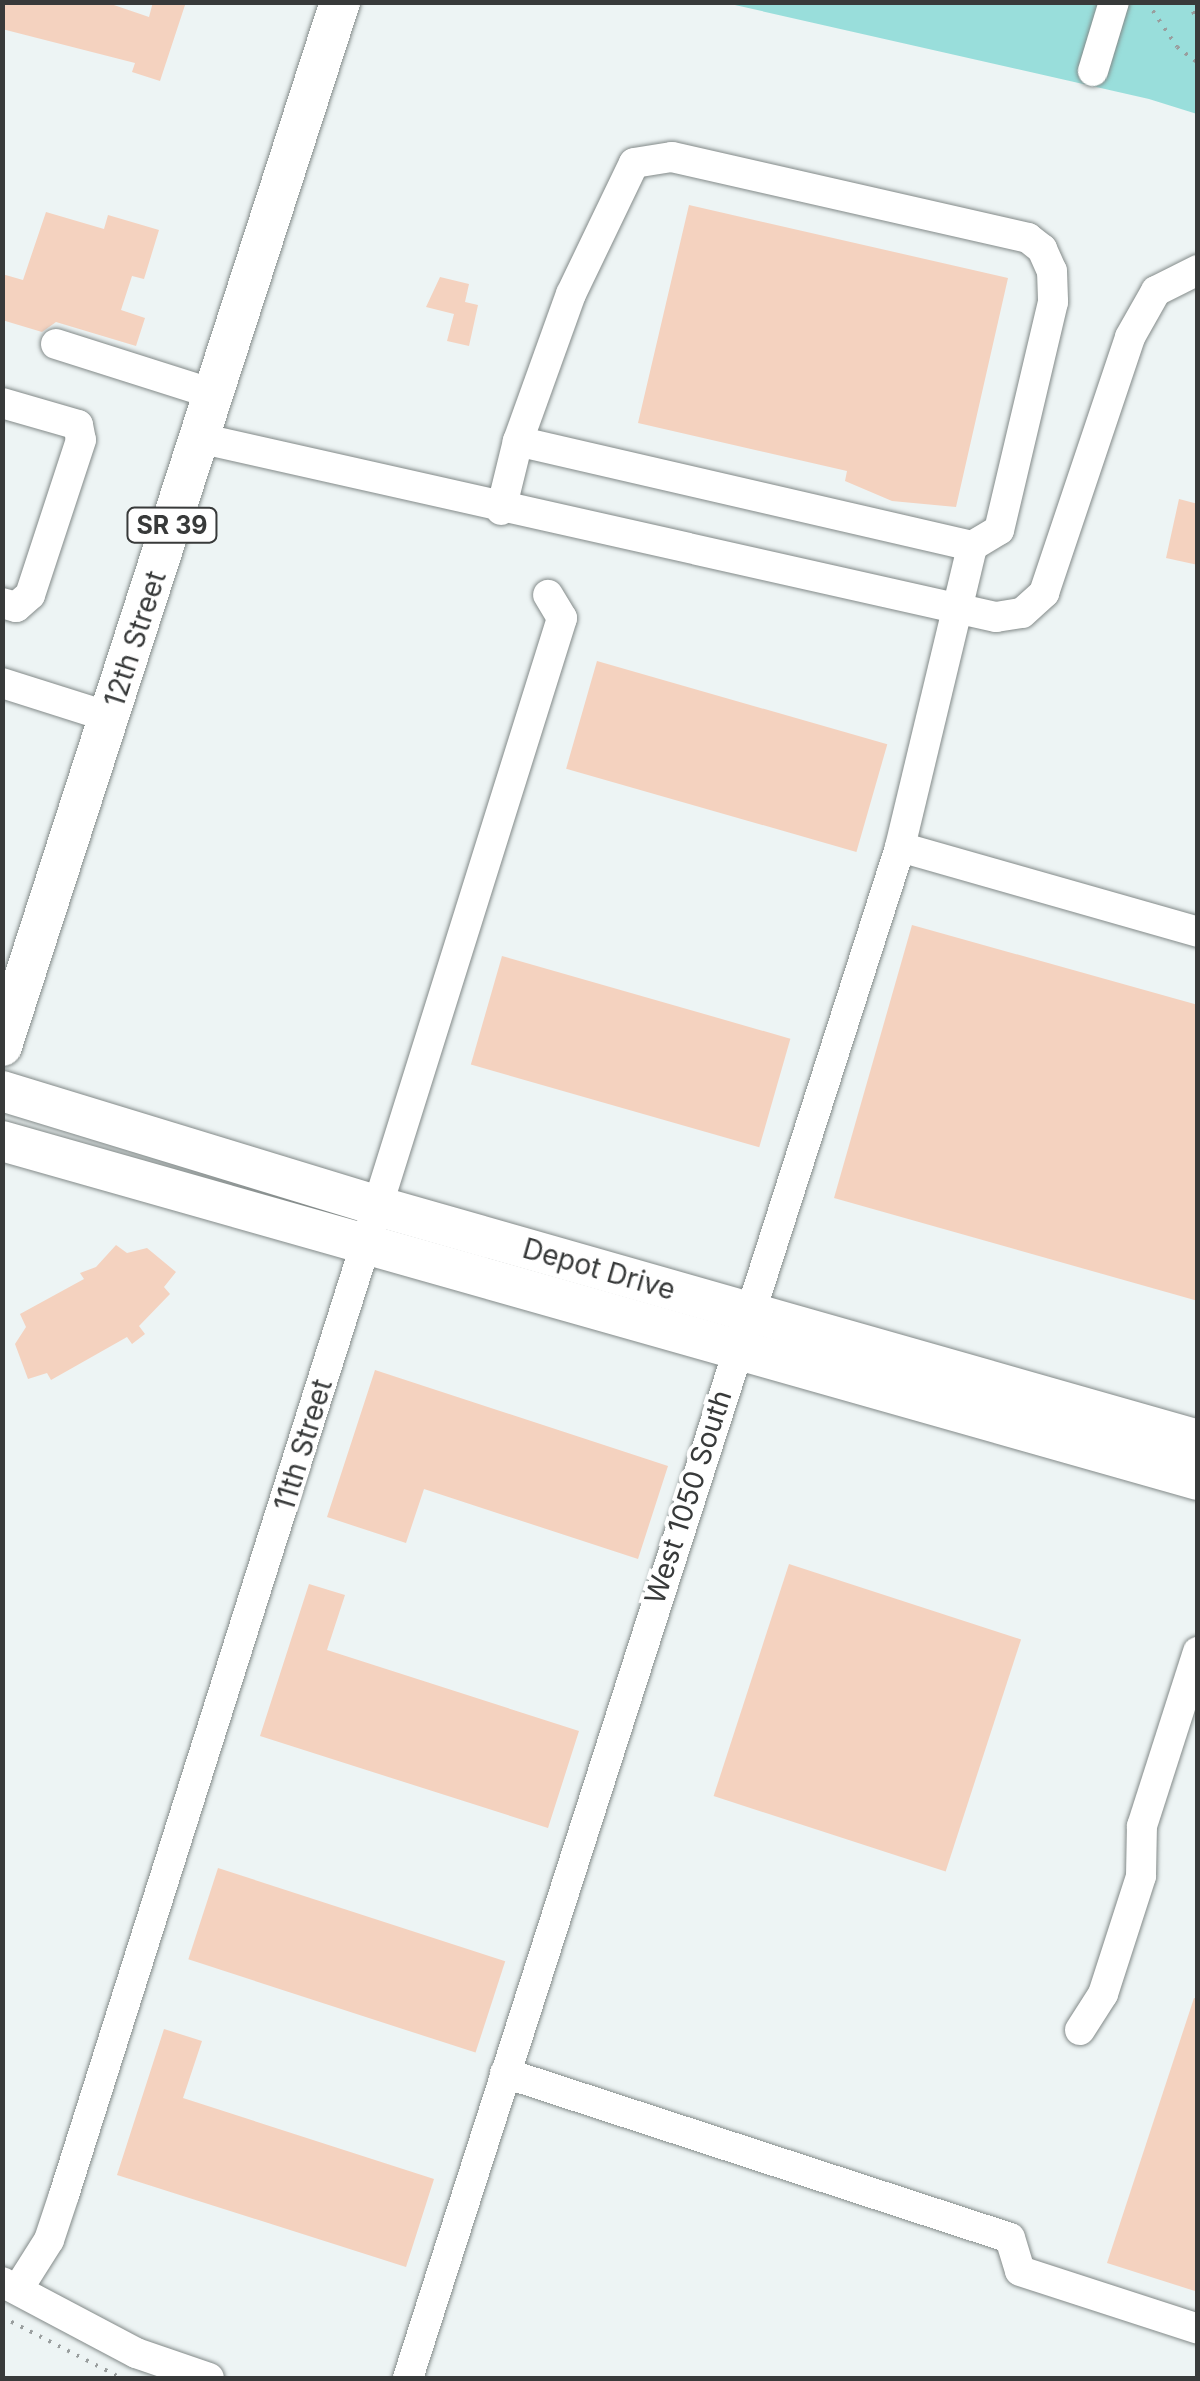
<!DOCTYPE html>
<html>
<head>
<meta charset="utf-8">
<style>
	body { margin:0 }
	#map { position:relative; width:1200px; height:2381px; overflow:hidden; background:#edf4f4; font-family:Inter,sans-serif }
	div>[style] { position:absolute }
	.green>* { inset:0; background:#99dedb }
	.building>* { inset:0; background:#f4d2bf; transform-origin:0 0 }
	.path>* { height:4px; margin-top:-2px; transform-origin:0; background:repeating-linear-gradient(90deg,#999e9e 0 2.5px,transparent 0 10.5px) }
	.roads { filter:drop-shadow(0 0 2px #838a89) drop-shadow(0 0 2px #838a89) }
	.minor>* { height:30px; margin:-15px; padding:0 15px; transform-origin:15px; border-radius:15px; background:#fff }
	.major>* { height:40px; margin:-20px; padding:0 20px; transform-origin:20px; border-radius:20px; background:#fff }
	span { translate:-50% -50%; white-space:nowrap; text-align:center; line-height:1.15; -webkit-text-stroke:8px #fff; paint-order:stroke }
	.shield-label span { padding:2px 8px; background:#fff; border:2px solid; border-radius:8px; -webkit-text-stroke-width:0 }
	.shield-label { font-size:25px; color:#383a3a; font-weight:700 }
	.street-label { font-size:28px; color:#383a3a }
	.frame { position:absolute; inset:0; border:5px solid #383a3a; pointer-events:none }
</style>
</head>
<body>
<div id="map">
	<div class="green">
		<div style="clip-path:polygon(726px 3px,1197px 3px,1197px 114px,1149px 99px)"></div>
	</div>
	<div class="building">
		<div style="clip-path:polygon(2px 2px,105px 2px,149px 17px,153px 2px,186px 2px,160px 81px,132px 72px,135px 63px,2px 29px)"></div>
		<div style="clip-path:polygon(689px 205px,1008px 278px,956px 507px,892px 501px,845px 481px,847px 471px,638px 423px)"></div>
		<div style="clip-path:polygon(46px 212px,104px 229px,108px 215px,159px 230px,144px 279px,132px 276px,121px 310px,145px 318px,136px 346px,56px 322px,42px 332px,2px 320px,2px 274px,23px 280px)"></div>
		<div style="clip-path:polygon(440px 277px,469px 284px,465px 302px,478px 305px,469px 346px,447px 341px,454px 314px,426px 307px)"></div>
		<div style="clip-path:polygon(1179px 499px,1198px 504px,1198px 565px,1166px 558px)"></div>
		<div style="left:597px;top:661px;width:302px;height:112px;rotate:16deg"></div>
		<div style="clip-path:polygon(912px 925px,1198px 1005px,1198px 1301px,834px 1198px)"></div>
		<div style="left:502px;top:956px;width:300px;height:113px;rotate:16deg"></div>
		<div style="clip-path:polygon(116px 1245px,127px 1253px,147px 1248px,176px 1272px,164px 1287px,170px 1294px,139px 1326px,145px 1334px,132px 1344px,127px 1337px,51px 1380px,47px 1373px,28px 1379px,15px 1344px,26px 1327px,20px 1314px,84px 1279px,80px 1273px,96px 1267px)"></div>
		<div style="clip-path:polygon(375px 1370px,668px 1466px,638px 1559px,424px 1489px,406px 1543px,327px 1517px)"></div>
		<div style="left:789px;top:1564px;width:244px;height:244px;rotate:18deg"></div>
		<div style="clip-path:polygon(309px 1584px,345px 1595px,327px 1650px,579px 1731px,548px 1828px,260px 1736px)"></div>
		<div style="left:218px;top:1868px;width:302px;height:96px;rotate:18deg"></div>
		<div style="clip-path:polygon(1194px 1998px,1198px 1999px,1198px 2292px,1107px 2263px)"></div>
		<div style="clip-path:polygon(164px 2029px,202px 2041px,183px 2098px,434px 2179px,406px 2267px,117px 2175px)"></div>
	</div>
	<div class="path">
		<div style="left:1147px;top:2px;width:54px;rotate:56.3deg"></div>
		<div style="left:1177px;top:47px;width:26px;rotate:37deg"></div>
		<div style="left:1189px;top:2px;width:23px;rotate:67deg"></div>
		<div style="left:2px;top:2317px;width:134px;rotate:27.1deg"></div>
	</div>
	<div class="roads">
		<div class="minor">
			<div style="left:1093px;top:71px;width:72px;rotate:-73.1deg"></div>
			<div style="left:56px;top:344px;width:166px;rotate:17.6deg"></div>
			<div style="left:2px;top:403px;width:79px;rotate:16.1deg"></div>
			<div style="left:78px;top:425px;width:15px;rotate:79deg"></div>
			<div style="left:81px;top:440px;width:163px;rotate:108.2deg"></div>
			<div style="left:30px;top:595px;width:18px;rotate:139deg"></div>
			<div style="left:16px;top:607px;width:15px;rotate:-164deg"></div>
			<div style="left:199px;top:438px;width:817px;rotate:12.66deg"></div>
			<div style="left:996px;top:617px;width:26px;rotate:-9deg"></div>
			<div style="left:1022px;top:613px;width:30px;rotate:-42deg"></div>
			<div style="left:1044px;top:593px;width:270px;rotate:-71.4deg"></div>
			<div style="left:1130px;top:337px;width:53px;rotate:-60.5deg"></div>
			<div style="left:1156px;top:291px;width:47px;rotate:-26.6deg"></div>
			<div style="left:501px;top:510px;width:71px;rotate:-76.2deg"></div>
			<div style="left:518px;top:441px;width:156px;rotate:-70.2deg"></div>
			<div style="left:571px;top:294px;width:145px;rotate:-64.3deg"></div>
			<div style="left:634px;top:163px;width:38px;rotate:-9deg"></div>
			<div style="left:672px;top:157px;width:365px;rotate:12.8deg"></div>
			<div style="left:1028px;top:238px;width:18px;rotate:38deg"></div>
			<div style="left:1042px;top:249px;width:24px;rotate:66deg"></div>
			<div style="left:1052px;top:271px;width:31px;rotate:88deg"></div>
			<div style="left:1053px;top:302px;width:234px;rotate:103.3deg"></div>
			<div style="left:999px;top:530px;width:31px;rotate:149deg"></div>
			<div style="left:2px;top:683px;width:112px;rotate:17.6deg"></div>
			<div style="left:900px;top:847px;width:310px;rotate:15.9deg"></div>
			<div style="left:1080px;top:2030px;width:43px;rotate:-57.4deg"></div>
			<div style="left:1103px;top:1994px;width:124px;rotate:-72.1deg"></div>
			<div style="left:1141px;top:1876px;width:50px;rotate:-88.9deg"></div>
			<div style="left:1142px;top:1826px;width:183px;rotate:-72.2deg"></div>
			<div style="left:505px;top:2073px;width:531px;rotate:18.09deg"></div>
			<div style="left:1010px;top:2238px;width:34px;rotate:73deg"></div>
			<div style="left:1020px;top:2271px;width:187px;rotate:18deg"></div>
			<div style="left:2px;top:2282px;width:152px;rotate:27.9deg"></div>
			<div style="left:136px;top:2353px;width:77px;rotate:18.9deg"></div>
			<div style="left:18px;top:2289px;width:58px;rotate:-57.7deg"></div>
			<div style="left:49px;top:2240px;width:47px;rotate:-71.6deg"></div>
			<div style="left:64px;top:2195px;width:996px;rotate:-72.4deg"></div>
			<div style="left:365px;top:1246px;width:658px;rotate:-72.58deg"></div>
			<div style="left:562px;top:618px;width:27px;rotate:-121deg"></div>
			<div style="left:408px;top:2378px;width:1608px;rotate:-72.18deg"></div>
			<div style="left:900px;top:847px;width:309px;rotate:-76.5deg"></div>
			<div style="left:972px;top:546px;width:466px;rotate:-167deg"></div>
		</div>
		<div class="major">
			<div style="left:2px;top:1046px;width:1097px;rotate:-72.06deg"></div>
			<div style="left:2px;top:1091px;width:392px;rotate:17deg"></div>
			<div style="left:377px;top:1206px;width:854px;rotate:15.91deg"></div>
			<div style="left:2px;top:1141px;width:1243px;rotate:15.83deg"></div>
		</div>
	</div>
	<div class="shield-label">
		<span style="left:172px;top:525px">SR 39</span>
	</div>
	<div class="street-label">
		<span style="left:135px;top:639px;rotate:-72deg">12th Street</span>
		<span style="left:599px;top:1269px;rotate:16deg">Depot Drive</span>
		<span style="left:303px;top:1445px;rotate:-73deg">11th Street</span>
		<span style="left:688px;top:1497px;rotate:-72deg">West 1050 South</span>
	</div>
	<div class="frame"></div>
</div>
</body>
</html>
